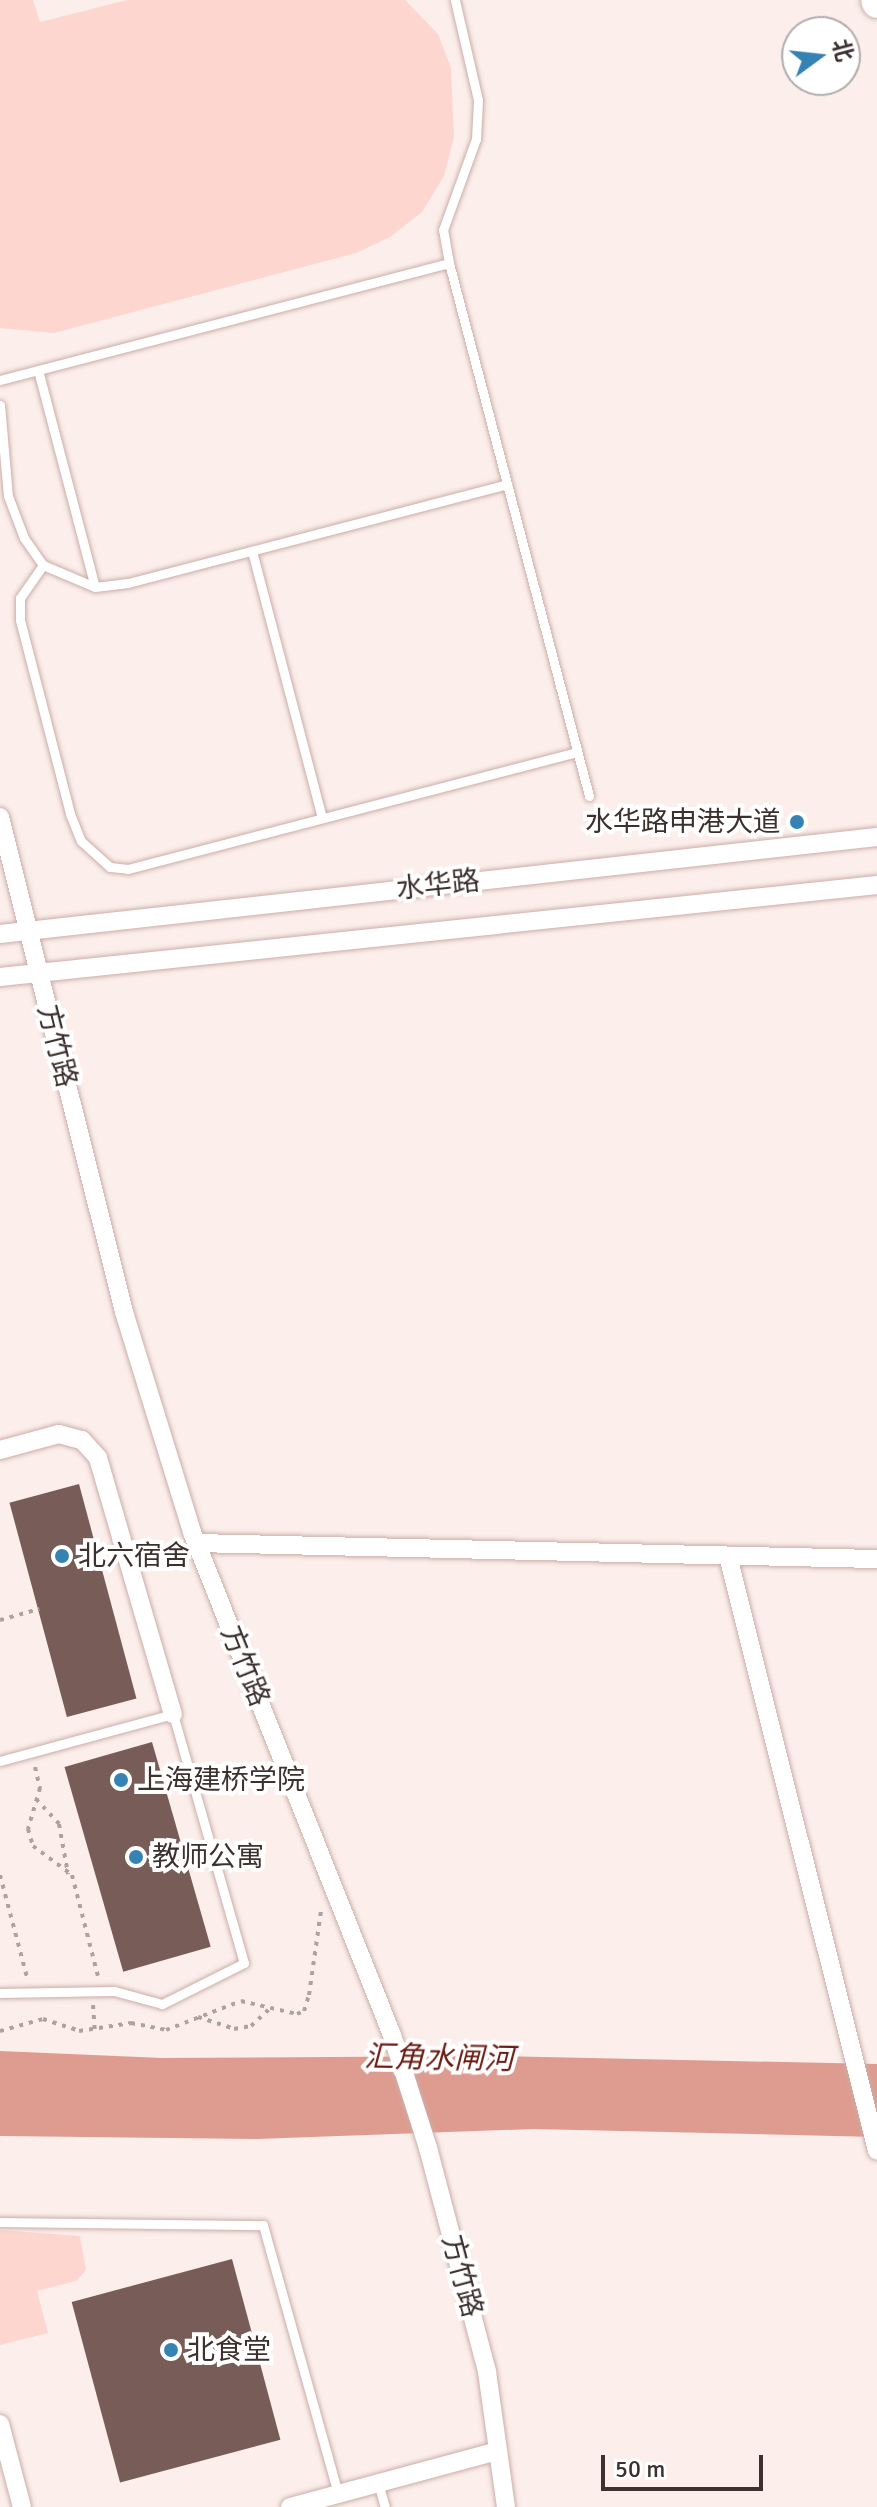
<!DOCTYPE html>
<html>
<head>
<meta charset="utf-8">
<style>
	body { margin:0 }
	#map { position:relative; width:877px; height:2507px; overflow:hidden; background:#fbeeeb; font-family:Signika,"Noto Sans SC",sans-serif }
	div>[style] { position:absolute }
	.green>* { inset:0; background:#fdd7cf }
	.water>* { inset:0; background:#de9c90 }
	.building>* { inset:0; background:#775c57; transform-origin:0 0 }
	.path>* { height:4px; margin-top:-2px; transform-origin:0; background:repeating-linear-gradient(90deg,#aea29f 0 4px,transparent 0 10px) }
	.roads { filter:drop-shadow(0 0 2px #ccada7) drop-shadow(0 0 2px #ccada7) }
	.lane>* { height:9px; margin:-4.5px; padding:0 4.5px; transform-origin:4.5px; border-radius:4.5px; background:#fff }
	.street>* { height:18px; margin:-9px; padding:0 9px; transform-origin:9px; border-radius:9px; background:#fff }
	.primary>* { height:30px; margin:-15px; padding:0 15px; transform-origin:15px; border-radius:15px; background:#fff }
	.dots>* { width:22px; height:22px; translate:-50% -50%; box-sizing:border-box; border:4px solid #fff; border-radius:50% }
	span { translate:-50% -50%; white-space:nowrap; text-align:center; line-height:1.15; -webkit-text-stroke:8px #fff; paint-order:stroke }
	.poi-label { font-size:28px; color:#3d312f }
	.right { translate:-100% -50%; text-align:right }
	.left { translate:0 -50%; text-align:left }
	.street-label { font-size:28px; color:#3d312f }
	.water-label { font-size:30px; color:#6c1e14; font-style:italic }
	.north { position:absolute; left:781px; top:16px; width:80px; height:80px; box-sizing:border-box; background:#fff; border:2px solid #b1adac; border-radius:50%; rotate:75deg; font-size:22px; font-weight:700; line-height:32px; text-align:center; color:#3d312f }
	.north::after { content:''; display:block; margin:auto; width:28px; height:36px; background:#3583b5; clip-path:polygon(50% 0,100% 100%,50% 72%,0 100%) }
	.scale { position:absolute; left:601px; top:2455px; width:162px; height:36px; box-sizing:border-box; border:4px solid #3d312f; border-top:0; padding-left:10px; font-size:24px; line-height:28px; white-space:nowrap; color:#3d312f; -webkit-text-stroke:6px #fff; paint-order:stroke }
</style>
</head>
<body>
<div id="map">
	<div class="green">
		<div style="clip-path:polygon(0 0,33px 0,40px 22px,127px 0,405px 0,438px 34px,451px 68px,454px 137px,444px 176px,422px 212px,390px 237px,356px 253px,54px 333px,0 328px)"></div>
		<div style="clip-path:polygon(0 2230px,80px 2236px,86px 2270px,76px 2281px,37px 2291px,48px 2333px,0 2345px)"></div>
	</div>
	<div class="water">
		<div style="clip-path:polygon(0 2051px,162px 2058px,491px 2056px,877px 2064px,877px 2137px,534px 2129px,257px 2139px,0 2136px)"></div>
	</div>
	<div class="building">
		<div style="left:79px;top:1484px;width:222px;height:72px;rotate:75deg"></div>
		<div style="left:152px;top:1742px;width:213px;height:91px;rotate:74deg"></div>
		<div style="left:232px;top:2259px;width:187px;height:166px;rotate:75deg"></div>
	</div>
	<div class="path">
		<div style="left:0;top:1620px;width:41px;rotate:-15.8deg"></div>
		<div style="left:35px;top:1767px;width:22px;rotate:77deg"></div>
		<div style="left:40px;top:1788px;width:43px;rotate:106.3deg"></div>
		<div style="left:28px;top:1829px;width:18px;rotate:74deg"></div>
		<div style="left:33px;top:1846px;width:49px;rotate:36.6deg"></div>
		<div style="left:72px;top:1875px;width:104px;rotate:75.6deg"></div>
		<div style="left:36px;top:1799px;width:34px;rotate:47deg"></div>
		<div style="left:59px;top:1824px;width:51px;rotate:79.8deg"></div>
		<div style="left:0;top:1875px;width:106px;rotate:75.2deg"></div>
		<div style="left:93px;top:2005px;width:26px;rotate:86deg"></div>
		<div style="left:198px;top:2017px;width:38px;rotate:18deg"></div>
		<div style="left:234px;top:2029px;width:17px;rotate:-10deg"></div>
		<div style="left:251px;top:2026px;width:25px;rotate:-43deg"></div>
		<div style="left:0;top:2031px;width:45px;rotate:-15.6deg"></div>
		<div style="left:43px;top:2019px;width:38px;rotate:18deg"></div>
		<div style="left:79px;top:2031px;width:53px;rotate:-8.7deg"></div>
		<div style="left:131px;top:2023px;width:36px;rotate:11deg"></div>
		<div style="left:166px;top:2030px;width:80px;rotate:-21.1deg"></div>
		<div style="left:241px;top:2001px;width:57px;rotate:13.1deg"></div>
		<div style="left:297px;top:2014px;width:8px;rotate:-23deg"></div>
		<div style="left:304px;top:2011px;width:17px;rotate:-73deg"></div>
		<div style="left:309px;top:1995px;width:85px;rotate:-81.9deg"></div>
	</div>
	<div class="roads">
		<div class="lane">
			<div style="left:449px;top:263px;width:34px;rotate:-100deg"></div>
			<div style="left:443px;top:230px;width:97px;rotate:-70.1deg"></div>
			<div style="left:476px;top:139px;width:39px;rotate:-87deg"></div>
			<div style="left:478px;top:100px;width:103px;rotate:-103deg"></div>
			<div style="left:38px;top:370px;width:224px;rotate:75.3deg"></div>
			<div style="left:95px;top:587px;width:33px;rotate:-7deg"></div>
			<div style="left:128px;top:583px;width:392px;rotate:-14.6deg"></div>
			<div style="left:0;top:380px;width:464px;rotate:-14.6deg"></div>
			<div style="left:449px;top:263px;width:551px;rotate:75.28deg"></div>
			<div style="left:0;top:405px;width:91px;rotate:85deg"></div>
			<div style="left:8px;top:496px;width:45px;rotate:69.1deg"></div>
			<div style="left:24px;top:538px;width:33px;rotate:55deg"></div>
			<div style="left:43px;top:565px;width:56px;rotate:22.9deg"></div>
			<div style="left:252px;top:551px;width:276px;rotate:75.3deg"></div>
			<div style="left:43px;top:565px;width:40px;rotate:124.9deg"></div>
			<div style="left:20px;top:598px;width:22px;rotate:90deg"></div>
			<div style="left:20px;top:620px;width:200px;rotate:75.5deg"></div>
			<div style="left:70px;top:814px;width:29px;rotate:68deg"></div>
			<div style="left:81px;top:841px;width:39px;rotate:42deg"></div>
			<div style="left:110px;top:867px;width:18px;rotate:6deg"></div>
			<div style="left:128px;top:869px;width:464px;rotate:-14.6deg"></div>
			<div style="left:0;top:1761px;width:179px;rotate:-15.2deg"></div>
			<div style="left:173px;top:1714px;width:259px;rotate:74.1deg"></div>
			<div style="left:244px;top:1963px;width:92px;rotate:153.4deg"></div>
			<div style="left:162px;top:2004px;width:50px;rotate:-164.8deg"></div>
			<div style="left:114px;top:1991px;width:114px;rotate:179deg"></div>
			<div style="left:0;top:2222px;width:263px;rotate:0.7deg"></div>
			<div style="left:263px;top:2225px;width:279px;rotate:74.4deg"></div>
			<div style="left:378px;top:2483px;width:25px;rotate:74deg"></div>
		</div>
		<div class="street">
			<div style="left:0;top:817px;width:510px;rotate:75.94deg"></div>
			<div style="left:124px;top:1312px;width:230px;rotate:72.8deg"></div>
			<div style="left:192px;top:1532px;width:541px;rotate:68.32deg"></div>
			<div style="left:392px;top:2035px;width:119px;rotate:72.3deg"></div>
			<div style="left:428px;top:2148px;width:232px;rotate:75.2deg"></div>
			<div style="left:487px;top:2372px;width:136px;rotate:82deg"></div>
			<div style="left:0;top:934px;width:882px;rotate:-6.31deg"></div>
			<div style="left:0;top:977px;width:882px;rotate:-5.99deg"></div>
			<div style="left:0;top:1450px;width:61px;rotate:-15.2deg"></div>
			<div style="left:59px;top:1434px;width:24px;rotate:15deg"></div>
			<div style="left:82px;top:1440px;width:24px;rotate:48deg"></div>
			<div style="left:98px;top:1458px;width:267px;rotate:73.7deg"></div>
			<div style="left:196px;top:1543px;width:681px;rotate:1.35deg"></div>
			<div style="left:728px;top:1556px;width:613px;rotate:75.94deg"></div>
			<div style="left:0;top:2424px;width:86px;rotate:75.2deg"></div>
			<div style="left:290px;top:2507px;width:215px;rotate:-15.1deg"></div>
		</div>
		<div class="primary">
			<div style="left:876px;top:0;width:3px;rotate:72deg"></div>
		</div>
	</div>
	<div class="dots">
		<div style="left:797px;top:822px;background:#3583b5"></div>
		<div style="left:62px;top:1556px;background:#3583b5"></div>
		<div style="left:121px;top:1780px;background:#3583b5"></div>
		<div style="left:136px;top:1857px;background:#3583b5"></div>
		<div style="left:171px;top:2350px;background:#3583b5"></div>
	</div>
	<div class="poi-label">
		<span class="right" style="left:781px;top:822px">水华路申港大道</span>
		<span class="left" style="left:78px;top:1556px">北六宿舍</span>
		<span class="left" style="left:137px;top:1780px">上海建桥学院</span>
		<span class="left" style="left:152px;top:1857px">教师公寓</span>
		<span class="left" style="left:187px;top:2350px">北食堂</span>
	</div>
	<div class="street-label">
		<span style="left:438px;top:885px;rotate:-6deg">水华路</span>
		<span style="left:57px;top:1046px;rotate:76deg">方竹路</span>
		<span style="left:245px;top:1666px;rotate:68deg">方竹路</span>
		<span style="left:462px;top:2276px;rotate:75deg">方竹路</span>
	</div>
	<div class="water-label">
		<span style="left:439px;top:2059px;rotate:1deg">汇角水闸河</span>
	</div>
	<div class="north">北</div>
	<div class="scale">50 m</div>
</div>
</body>
</html>
